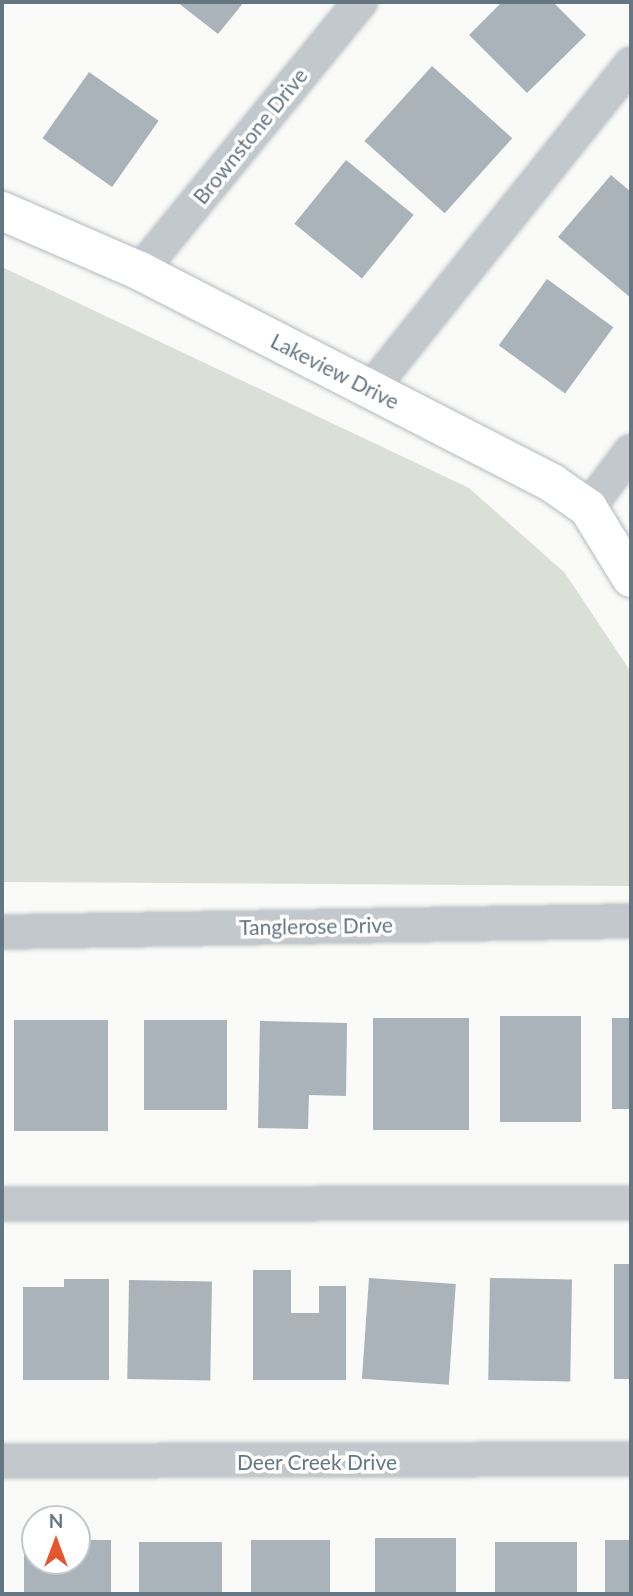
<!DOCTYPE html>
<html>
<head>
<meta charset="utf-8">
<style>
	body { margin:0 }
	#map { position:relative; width:633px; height:1596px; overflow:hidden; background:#fafaf8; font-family:Lato,sans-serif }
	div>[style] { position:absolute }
	.green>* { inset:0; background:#dadfd7 }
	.building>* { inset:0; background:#aab3b9; transform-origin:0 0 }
	.roads { filter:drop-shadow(0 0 2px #b3babf) drop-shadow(0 0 2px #b3babf) }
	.street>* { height:32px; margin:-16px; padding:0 16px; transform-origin:16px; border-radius:16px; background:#c3c8cc }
	.secondary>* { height:38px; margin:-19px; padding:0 19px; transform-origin:19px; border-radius:19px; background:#fff }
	span { translate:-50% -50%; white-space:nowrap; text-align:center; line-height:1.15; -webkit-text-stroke:7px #fff; paint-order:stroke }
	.street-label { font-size:21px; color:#657683 }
	.frame { position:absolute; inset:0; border:4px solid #657683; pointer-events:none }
	.north { position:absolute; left:21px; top:1505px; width:70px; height:70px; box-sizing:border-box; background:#fff; border:2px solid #c1c8cd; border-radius:50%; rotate:0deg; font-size:19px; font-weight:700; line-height:28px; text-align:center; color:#657683 }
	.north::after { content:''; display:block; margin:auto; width:24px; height:32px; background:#e4572e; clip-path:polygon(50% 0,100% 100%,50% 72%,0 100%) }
</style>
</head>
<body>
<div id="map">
	<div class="green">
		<div style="clip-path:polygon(2px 267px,469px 488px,565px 573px,631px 672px,631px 886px,2px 882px)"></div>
	</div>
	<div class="building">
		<div style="clip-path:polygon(177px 2px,244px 2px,218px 34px)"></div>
		<div style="clip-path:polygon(502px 2px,553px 2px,586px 35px,527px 93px,469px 35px)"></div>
		<div style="left:432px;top:66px;width:108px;height:101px;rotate:42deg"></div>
		<div style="left:89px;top:72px;width:85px;height:81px;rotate:35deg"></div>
		<div style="left:346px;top:160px;width:87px;height:82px;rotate:39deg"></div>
		<div style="clip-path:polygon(611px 175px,631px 192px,631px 298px,558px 237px)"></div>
		<div style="left:547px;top:279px;width:82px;height:82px;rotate:36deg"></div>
		<div style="left:500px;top:1016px;width:81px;height:106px"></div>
		<div style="left:373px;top:1018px;width:96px;height:112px"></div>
		<div style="left:612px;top:1018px;width:19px;height:91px"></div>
		<div style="left:14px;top:1020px;width:94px;height:111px"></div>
		<div style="left:227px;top:1020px;width:90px;height:83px;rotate:90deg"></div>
		<div style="clip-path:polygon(260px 1021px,347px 1023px,346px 1096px,309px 1095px,308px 1129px,258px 1128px)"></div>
		<div style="left:614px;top:1264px;width:17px;height:115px"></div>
		<div style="clip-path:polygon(253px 1270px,291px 1270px,291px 1313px,319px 1313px,319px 1286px,346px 1286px,346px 1380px,253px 1380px)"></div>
		<div style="left:369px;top:1278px;width:87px;height:101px;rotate:4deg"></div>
		<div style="left:490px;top:1278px;width:82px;height:102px;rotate:1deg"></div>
		<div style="clip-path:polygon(64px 1279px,109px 1279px,109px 1380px,23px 1380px,23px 1287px,64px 1287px)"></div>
		<div style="left:129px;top:1280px;width:83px;height:99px;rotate:1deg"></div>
		<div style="left:375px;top:1538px;width:81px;height:56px"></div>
		<div style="clip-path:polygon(24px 1540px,35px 1540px,35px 1561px,77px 1561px,77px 1540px,111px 1540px,111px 1594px,24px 1594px)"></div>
		<div style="left:251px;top:1540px;width:79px;height:54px"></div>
		<div style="left:605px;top:1540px;width:26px;height:54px"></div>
		<div style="left:139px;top:1542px;width:83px;height:52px"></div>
		<div style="left:495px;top:1542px;width:82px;height:52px"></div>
	</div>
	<div class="roads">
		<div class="street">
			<div style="left:140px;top:271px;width:348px;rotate:-50.7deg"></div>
			<div style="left:370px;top:390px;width:418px;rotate:-51.3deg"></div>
			<div style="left:588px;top:508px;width:71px;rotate:-53deg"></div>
			<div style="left:2px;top:932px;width:629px;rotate:-1deg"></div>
			<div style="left:2px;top:1204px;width:629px;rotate:-0.09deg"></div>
			<div style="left:2px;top:1461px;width:629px;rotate:-0.18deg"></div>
		</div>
		<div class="secondary">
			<div style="left:2px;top:211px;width:150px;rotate:23.5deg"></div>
			<div style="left:140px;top:271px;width:463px;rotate:27.2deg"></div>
			<div style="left:552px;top:483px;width:44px;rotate:34.8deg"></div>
			<div style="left:588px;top:508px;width:82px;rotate:58.4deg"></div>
		</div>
	</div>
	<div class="street-label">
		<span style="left:250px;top:136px;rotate:-51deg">Brownstone Drive</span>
		<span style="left:335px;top:371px;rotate:27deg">Lakeview Drive</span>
		<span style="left:316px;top:926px;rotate:-1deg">Tanglerose Drive</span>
		<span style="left:317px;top:1462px">Deer Creek Drive</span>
	</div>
	<div class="frame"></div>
	<div class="north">N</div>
</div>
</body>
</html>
